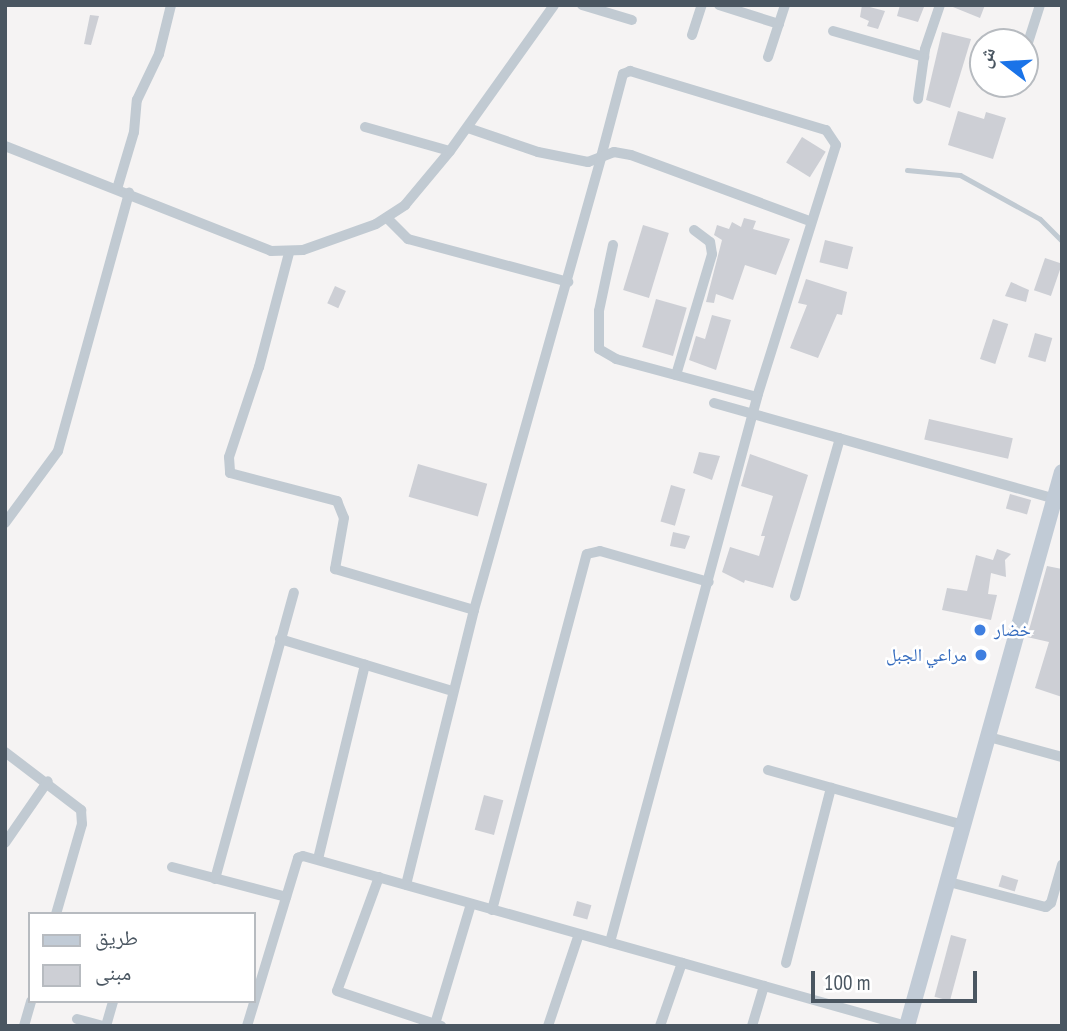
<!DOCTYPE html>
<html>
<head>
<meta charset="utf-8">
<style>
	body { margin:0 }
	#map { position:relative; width:1067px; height:1031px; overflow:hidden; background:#f5f3f3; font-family:"PT Sans Narrow","Noto Naskh Arabic",sans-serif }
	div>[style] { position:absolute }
	.building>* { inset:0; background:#cdcfd5; transform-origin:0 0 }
	.lane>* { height:5px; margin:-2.5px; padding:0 2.5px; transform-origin:2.5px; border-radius:2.5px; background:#c1cad2 }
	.street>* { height:10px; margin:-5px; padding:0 5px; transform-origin:5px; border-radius:5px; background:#c1cad2 }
	.secondary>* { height:16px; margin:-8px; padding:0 8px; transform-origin:8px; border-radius:8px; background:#c1cbd6 }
	.dots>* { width:19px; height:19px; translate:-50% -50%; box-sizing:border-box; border:4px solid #fff; border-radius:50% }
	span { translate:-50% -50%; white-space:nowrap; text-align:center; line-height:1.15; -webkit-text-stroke:5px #fff; paint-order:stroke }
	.shop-label { font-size:18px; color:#366cbe }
	.left { translate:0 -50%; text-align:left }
	.right { translate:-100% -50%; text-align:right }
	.frame { position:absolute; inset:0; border:7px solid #4a5661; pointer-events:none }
	.legend { position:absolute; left:28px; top:912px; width:228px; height:91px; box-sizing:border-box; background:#fff; border:2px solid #b7bbc0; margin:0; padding:9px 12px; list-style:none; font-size:21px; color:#4a5661 }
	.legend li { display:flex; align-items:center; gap:14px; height:35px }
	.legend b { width:35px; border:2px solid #b7bbc0 }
	.north { position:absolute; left:969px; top:28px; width:70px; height:70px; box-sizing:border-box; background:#fff; border:2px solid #b7bbc0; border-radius:50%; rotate:287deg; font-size:19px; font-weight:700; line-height:28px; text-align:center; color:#4a5661 }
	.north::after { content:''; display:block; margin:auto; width:24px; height:32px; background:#1a73e8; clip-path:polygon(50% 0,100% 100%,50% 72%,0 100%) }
	.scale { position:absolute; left:811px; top:971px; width:166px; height:32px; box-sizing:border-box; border:4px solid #4a5661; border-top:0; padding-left:9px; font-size:21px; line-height:24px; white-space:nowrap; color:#4a5661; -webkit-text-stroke:5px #fff; paint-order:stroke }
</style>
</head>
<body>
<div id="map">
	<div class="building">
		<div style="clip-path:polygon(862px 5px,885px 11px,878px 29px,867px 26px,869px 21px,860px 17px)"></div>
		<div style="clip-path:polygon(900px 5px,924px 7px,918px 22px,897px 16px)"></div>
		<div style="clip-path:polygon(948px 5px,985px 5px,980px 18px)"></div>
		<div style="clip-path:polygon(90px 15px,99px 16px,91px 45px,84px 44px)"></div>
		<div style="clip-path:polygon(942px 32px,971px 39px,950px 108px,926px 100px)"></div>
		<div style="clip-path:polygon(958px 111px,984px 119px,986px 112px,1006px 118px,993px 159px,948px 145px)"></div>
		<div style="left:802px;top:137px;width:28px;height:30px;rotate:32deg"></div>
		<div style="clip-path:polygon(744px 218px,756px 221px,753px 229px,790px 239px,776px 275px,745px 265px,733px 300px,716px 294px,714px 303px,706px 302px,722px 240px,714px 235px,717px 225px,729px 229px,732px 222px,741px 227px)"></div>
		<div style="left:643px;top:225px;width:27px;height:68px;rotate:17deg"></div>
		<div style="left:825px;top:240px;width:29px;height:23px;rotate:14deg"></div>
		<div style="left:1045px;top:258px;width:18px;height:34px;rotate:19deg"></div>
		<div style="clip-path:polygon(806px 279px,847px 292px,842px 315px,837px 314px,818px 358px,790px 348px,807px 305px,798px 303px)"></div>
		<div style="clip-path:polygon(1011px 282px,1029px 290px,1026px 302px,1005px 296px)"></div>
		<div style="left:335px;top:286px;width:12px;height:19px;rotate:24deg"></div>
		<div style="left:656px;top:299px;width:32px;height:50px;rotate:16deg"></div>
		<div style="clip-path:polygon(712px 315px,731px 320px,716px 370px,689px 360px,696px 336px,705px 339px)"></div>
		<div style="left:993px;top:319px;width:16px;height:42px;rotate:18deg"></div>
		<div style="left:1035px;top:333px;width:18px;height:25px;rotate:16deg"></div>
		<div style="left:929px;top:419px;width:86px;height:21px;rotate:13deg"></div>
		<div style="clip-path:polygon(699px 452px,720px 456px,712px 480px,693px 473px)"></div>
		<div style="clip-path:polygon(750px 454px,808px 475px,773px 588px,745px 580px,744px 583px,722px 572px,730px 547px,759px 556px,765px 536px,761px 536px,773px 496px,741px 486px)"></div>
		<div style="left:418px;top:464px;width:72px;height:34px;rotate:16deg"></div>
		<div style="left:671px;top:485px;width:15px;height:38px;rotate:16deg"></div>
		<div style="left:1010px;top:494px;width:22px;height:15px;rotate:16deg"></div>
		<div style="clip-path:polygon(673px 532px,690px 536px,685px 549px,670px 546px)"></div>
		<div style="clip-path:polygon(997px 549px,1011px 554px,1005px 560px,1006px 577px,991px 573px,988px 594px,997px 595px,991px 620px,942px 610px,947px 588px,967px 591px,976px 555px,993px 560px)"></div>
		<div style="clip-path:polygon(1047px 566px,1062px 569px,1062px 697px,1035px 688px,1049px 642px,1027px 637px)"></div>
		<div style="left:484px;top:795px;width:20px;height:36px;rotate:15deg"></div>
		<div style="left:1002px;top:875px;width:17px;height:12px;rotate:17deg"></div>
		<div style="left:577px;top:901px;width:15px;height:15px;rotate:16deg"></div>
		<div style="left:951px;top:935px;width:16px;height:64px;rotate:15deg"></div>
	</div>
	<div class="lane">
		<div style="left:907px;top:170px;width:53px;rotate:5.4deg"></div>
		<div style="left:960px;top:175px;width:91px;rotate:28.8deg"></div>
		<div style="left:1040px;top:219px;width:31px;rotate:45deg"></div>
	</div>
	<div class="street">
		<div style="left:582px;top:5px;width:52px;rotate:16.7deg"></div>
		<div style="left:719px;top:5px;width:63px;rotate:17.6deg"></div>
		<div style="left:833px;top:31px;width:95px;rotate:15.9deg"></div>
		<div style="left:692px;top:35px;width:32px;rotate:-72deg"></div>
		<div style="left:1025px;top:52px;width:49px;rotate:-72.3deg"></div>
		<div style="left:768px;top:57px;width:55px;rotate:-71.9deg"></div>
		<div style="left:918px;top:99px;width:50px;rotate:-82deg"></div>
		<div style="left:925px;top:49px;width:46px;rotate:-71.2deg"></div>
		<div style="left:365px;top:127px;width:88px;rotate:15.8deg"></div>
		<div style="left:468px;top:128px;width:74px;rotate:18.9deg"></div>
		<div style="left:538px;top:152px;width:51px;rotate:11.3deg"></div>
		<div style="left:588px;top:162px;width:14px;rotate:-21deg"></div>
		<div style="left:601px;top:157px;width:86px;rotate:-75.2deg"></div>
		<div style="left:623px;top:74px;width:8px;rotate:-23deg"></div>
		<div style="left:630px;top:71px;width:205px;rotate:16.8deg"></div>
		<div style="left:826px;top:130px;width:18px;rotate:56deg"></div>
		<div style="left:836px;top:145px;width:261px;rotate:107.4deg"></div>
		<div style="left:758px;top:394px;width:568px;rotate:105.11deg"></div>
		<div style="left:5px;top:146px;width:286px;rotate:21.5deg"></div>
		<div style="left:271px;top:251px;width:32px;rotate:-2deg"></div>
		<div style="left:303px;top:250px;width:77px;rotate:-19.6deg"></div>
		<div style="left:376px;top:224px;width:35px;rotate:-33deg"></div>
		<div style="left:405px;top:205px;width:70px;rotate:-50.2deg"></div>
		<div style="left:450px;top:151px;width:179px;rotate:-54.5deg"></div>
		<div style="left:117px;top:189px;width:59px;rotate:-73.4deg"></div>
		<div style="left:134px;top:132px;width:32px;rotate:-85deg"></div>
		<div style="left:137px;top:100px;width:51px;rotate:-64.4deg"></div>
		<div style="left:159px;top:54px;width:50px;rotate:-76.2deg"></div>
		<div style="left:387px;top:218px;width:30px;rotate:45deg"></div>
		<div style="left:408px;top:239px;width:166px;rotate:15deg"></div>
		<div style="left:613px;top:245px;width:67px;rotate:102deg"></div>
		<div style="left:599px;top:311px;width:38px;rotate:90deg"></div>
		<div style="left:599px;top:349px;width:20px;rotate:30deg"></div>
		<div style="left:616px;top:359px;width:146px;rotate:15.1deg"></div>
		<div style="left:289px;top:253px;width:118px;rotate:104.7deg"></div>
		<div style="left:259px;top:367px;width:95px;rotate:108.4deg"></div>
		<div style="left:229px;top:457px;width:16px;rotate:86deg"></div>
		<div style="left:230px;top:473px;width:111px;rotate:14.7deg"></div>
		<div style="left:337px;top:501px;width:18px;rotate:68deg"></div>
		<div style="left:344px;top:518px;width:52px;rotate:100deg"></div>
		<div style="left:335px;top:569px;width:145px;rotate:16.4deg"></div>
		<div style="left:474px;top:610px;width:283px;rotate:103.9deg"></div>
		<div style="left:676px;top:375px;width:126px;rotate:-73.4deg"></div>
		<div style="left:712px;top:254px;width:12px;rotate:-99deg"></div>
		<div style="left:710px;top:242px;width:20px;rotate:-143deg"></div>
		<div style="left:714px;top:403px;width:358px;rotate:15.7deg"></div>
		<div style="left:5px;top:523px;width:89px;rotate:-53.6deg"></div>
		<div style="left:58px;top:451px;width:268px;rotate:-74.6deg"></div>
		<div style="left:795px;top:596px;width:164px;rotate:-74.1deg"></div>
		<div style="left:474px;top:610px;width:470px;rotate:-74.3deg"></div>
		<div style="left:601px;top:157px;width:14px;rotate:-21deg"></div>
		<div style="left:614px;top:152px;width:17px;rotate:10deg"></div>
		<div style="left:631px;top:155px;width:190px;rotate:20.3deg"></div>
		<div style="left:280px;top:639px;width:180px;rotate:16.8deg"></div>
		<div style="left:989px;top:737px;width:76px;rotate:15.3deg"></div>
		<div style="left:5px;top:752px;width:96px;rotate:37.3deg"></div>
		<div style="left:81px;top:810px;width:14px;rotate:86deg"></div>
		<div style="left:82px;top:824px;width:94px;rotate:106.1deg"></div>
		<div style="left:768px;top:770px;width:204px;rotate:15.7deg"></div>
		<div style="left:5px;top:843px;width:75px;rotate:-55.3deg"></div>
		<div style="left:318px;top:859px;width:200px;rotate:-76.4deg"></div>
		<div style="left:172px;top:867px;width:118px;rotate:14.7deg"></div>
		<div style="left:379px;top:877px;width:121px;rotate:110.2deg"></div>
		<div style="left:337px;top:991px;width:110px;rotate:18.6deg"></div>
		<div style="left:215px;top:879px;width:297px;rotate:-74.6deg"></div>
		<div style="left:949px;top:882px;width:100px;rotate:14.5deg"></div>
		<div style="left:1046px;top:907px;width:6px;rotate:-39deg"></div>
		<div style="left:1051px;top:903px;width:40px;rotate:-74deg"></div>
		<div style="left:492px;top:910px;width:368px;rotate:-75.1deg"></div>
		<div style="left:587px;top:554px;width:13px;rotate:-13deg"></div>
		<div style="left:600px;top:551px;width:113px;rotate:15.9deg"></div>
		<div style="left:786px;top:963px;width:181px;rotate:-75.6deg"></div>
		<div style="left:77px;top:1019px;width:28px;rotate:15deg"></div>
		<div style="left:435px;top:1024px;width:125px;rotate:-73.3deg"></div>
		<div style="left:24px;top:1026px;width:26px;rotate:-74deg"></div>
		<div style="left:106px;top:1026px;width:26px;rotate:-74deg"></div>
		<div style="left:247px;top:1026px;width:176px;rotate:-73.1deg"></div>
		<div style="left:298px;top:858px;width:5px;rotate:-22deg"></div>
		<div style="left:303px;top:856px;width:627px;rotate:15.74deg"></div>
		<div style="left:548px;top:1026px;width:97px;rotate:-71.4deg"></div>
		<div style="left:660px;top:1026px;width:67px;rotate:-70.8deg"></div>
		<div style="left:752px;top:1026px;width:42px;rotate:-73.3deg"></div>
	</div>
	<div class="secondary">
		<div style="left:907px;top:1026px;width:575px;rotate:-74.37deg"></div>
	</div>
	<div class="dots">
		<div style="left:980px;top:630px;background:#3f7fe0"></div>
		<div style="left:981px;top:655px;background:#3f7fe0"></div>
	</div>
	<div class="shop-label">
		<span class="left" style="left:994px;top:630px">خضار</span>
		<span class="right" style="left:967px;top:655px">مراعي الجبل</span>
	</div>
	<div class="frame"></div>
	<ul class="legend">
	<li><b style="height:9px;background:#c1cbd6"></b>طريق</li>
	<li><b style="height:19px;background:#cdcfd5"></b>مبنى</li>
	</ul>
	<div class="north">ش</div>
	<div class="scale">100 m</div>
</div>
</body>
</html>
